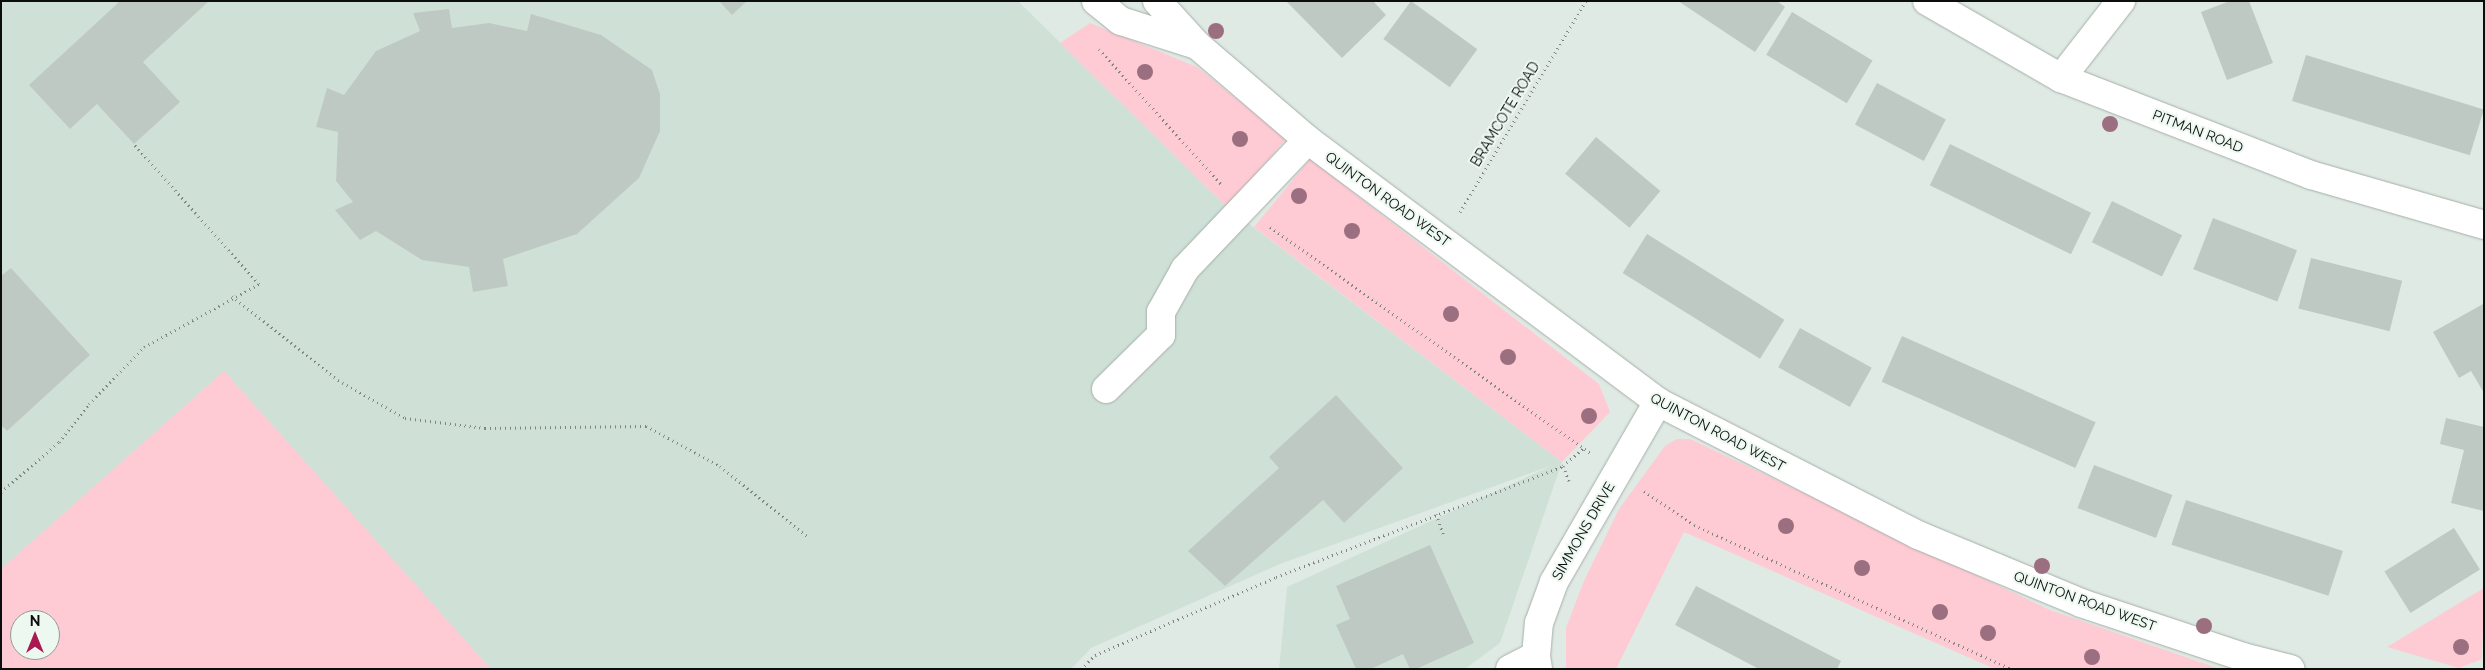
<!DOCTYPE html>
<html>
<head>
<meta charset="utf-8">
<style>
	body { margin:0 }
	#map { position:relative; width:2485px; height:670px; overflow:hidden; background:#e0eae4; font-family:Raleway,sans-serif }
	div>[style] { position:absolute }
	.built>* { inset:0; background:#cfe1d7 }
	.green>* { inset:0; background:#fecad4 }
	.building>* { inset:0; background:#bfc9c3; transform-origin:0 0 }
	.path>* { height:3px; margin-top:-1.5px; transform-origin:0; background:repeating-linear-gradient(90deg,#7f8682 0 1px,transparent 0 5px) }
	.roads { filter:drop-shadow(0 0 1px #a5afa9) drop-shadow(0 0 1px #a5afa9) }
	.minor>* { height:28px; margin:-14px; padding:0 14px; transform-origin:14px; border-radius:14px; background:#fff }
	.trees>* { width:16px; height:16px; margin:-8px; border-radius:50%; background:#9b6f7f }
	span { translate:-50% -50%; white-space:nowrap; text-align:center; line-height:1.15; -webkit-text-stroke:4px #edf8f1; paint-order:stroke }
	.street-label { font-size:14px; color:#0b0e0c }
	.frame { position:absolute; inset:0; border:2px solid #0b0e0c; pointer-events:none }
	.north { position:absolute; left:10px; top:610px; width:50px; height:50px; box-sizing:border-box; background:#edf8f1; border:1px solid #939a95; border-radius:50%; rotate:0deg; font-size:14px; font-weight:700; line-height:20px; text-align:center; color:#0b0e0c }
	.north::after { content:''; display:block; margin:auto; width:18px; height:22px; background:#aa1951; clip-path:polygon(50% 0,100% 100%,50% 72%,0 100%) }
</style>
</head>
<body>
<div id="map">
	<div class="built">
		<div style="clip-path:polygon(evenodd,1px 1px,1018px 1px,1227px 207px,1562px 462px,1500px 643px,1465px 669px,1279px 669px,1287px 587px,1553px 465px,1280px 564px,1091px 648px,1071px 669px,1px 669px,1px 1px,20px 620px,50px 620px,50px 650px,20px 650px,20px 620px)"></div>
	</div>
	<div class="green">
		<div style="clip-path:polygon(1090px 23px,1197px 67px,1286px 139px,1227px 207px,1060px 43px)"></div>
		<div style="clip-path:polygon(1310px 159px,1599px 384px,1610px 412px,1562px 462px,1254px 227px)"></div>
		<div style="clip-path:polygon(evenodd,224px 371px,491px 669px,1px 669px,1px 569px,224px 371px,20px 620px,50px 620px,50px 650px,20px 650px,20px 620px)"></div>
		<div style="clip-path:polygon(1677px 439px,1690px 439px,2050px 610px,2220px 669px,1995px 669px,1684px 532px,1616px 669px,1566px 669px,1566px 628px,1584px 581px,1619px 509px,1665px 446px)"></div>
		<div style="clip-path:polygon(2484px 588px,2482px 659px,2459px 668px,2387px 647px)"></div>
	</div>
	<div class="building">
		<div style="clip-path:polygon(116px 1px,209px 1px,143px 62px,180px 102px,134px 144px,97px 104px,70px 129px,29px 85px,118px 3px)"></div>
		<div style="clip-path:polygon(719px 1px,747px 1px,732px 15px)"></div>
		<div style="clip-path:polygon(1286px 1px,1373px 1px,1386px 15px,1342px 58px)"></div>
		<div style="left:1411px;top:1px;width:82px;height:47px;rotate:36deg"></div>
		<div style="clip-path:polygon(1678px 1px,1777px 1px,1785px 7px,1755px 52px)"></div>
		<div style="clip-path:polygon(2230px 1px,2249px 1px,2273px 63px,2227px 80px,2201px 12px)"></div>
		<div style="clip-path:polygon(449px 9px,452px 28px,489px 23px,527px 31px,531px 14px,601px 35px,652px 70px,660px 94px,660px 131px,639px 178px,577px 234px,503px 259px,508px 286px,473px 292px,469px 267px,422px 260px,376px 231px,360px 240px,335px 210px,353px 202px,336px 181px,338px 132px,316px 127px,327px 88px,344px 95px,376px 51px,420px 31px,413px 13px)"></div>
		<div style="left:1792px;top:12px;width:94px;height:50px;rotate:31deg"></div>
		<div style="left:2306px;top:55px;width:186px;height:48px;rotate:17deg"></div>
		<div style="left:1877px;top:83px;width:78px;height:47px;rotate:28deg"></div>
		<div style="left:1596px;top:137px;width:84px;height:48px;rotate:40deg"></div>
		<div style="left:1950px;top:144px;width:157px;height:46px;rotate:26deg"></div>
		<div style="left:2112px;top:201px;width:78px;height:46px;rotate:26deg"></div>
		<div style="left:2213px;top:218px;width:90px;height:55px;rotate:21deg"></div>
		<div style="left:1647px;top:234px;width:162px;height:46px;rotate:32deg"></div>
		<div style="left:2311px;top:258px;width:94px;height:52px;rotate:14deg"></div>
		<div style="clip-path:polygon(11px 268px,90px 355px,7px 431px,1px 425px,1px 276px)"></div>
		<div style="clip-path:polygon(2483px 304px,2484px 305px,2484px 393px,2471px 371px,2459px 378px,2433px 332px)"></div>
		<div style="left:1800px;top:328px;width:82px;height:45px;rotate:29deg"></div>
		<div style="left:1902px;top:336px;width:212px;height:50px;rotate:24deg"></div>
		<div style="clip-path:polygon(1336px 395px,1403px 468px,1344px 523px,1323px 500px,1225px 586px,1188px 551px,1279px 468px,1269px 457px)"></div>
		<div style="clip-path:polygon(2446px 418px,2484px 427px,2484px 511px,2451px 503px,2464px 450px,2440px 444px)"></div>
		<div style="left:2094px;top:465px;width:84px;height:46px;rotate:21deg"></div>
		<div style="left:2186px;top:500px;width:165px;height:47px;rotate:18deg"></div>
		<div style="left:2454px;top:528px;width:49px;height:82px;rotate:58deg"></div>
		<div style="clip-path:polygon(1430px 545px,1474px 643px,1416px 669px,1410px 669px,1403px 654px,1371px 669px,1356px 669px,1336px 625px,1350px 619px,1336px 586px)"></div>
		<div style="clip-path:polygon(1696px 586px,1841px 661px,1837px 669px,1759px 669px,1675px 625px)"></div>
	</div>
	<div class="path">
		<div style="left:1099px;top:49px;width:182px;rotate:47.9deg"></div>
		<div style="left:1460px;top:212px;width:246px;rotate:-59.2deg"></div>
		<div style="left:1270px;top:227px;width:392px;rotate:35.2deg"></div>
		<div style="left:232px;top:296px;width:135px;rotate:38.4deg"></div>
		<div style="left:338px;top:380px;width:77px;rotate:29.6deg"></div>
		<div style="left:405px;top:418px;width:81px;rotate:7.1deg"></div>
		<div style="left:485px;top:428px;width:161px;rotate:-0.7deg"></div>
		<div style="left:646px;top:426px;width:84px;rotate:28.4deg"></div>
		<div style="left:720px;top:466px;width:113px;rotate:38.9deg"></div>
		<div style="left:1563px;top:466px;width:16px;rotate:68deg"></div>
		<div style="left:1644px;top:491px;width:60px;rotate:34.2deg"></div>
		<div style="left:1694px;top:525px;width:349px;rotate:24.4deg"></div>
		<div style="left:1px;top:492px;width:77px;rotate:-40.8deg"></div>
		<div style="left:59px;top:442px;width:48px;rotate:-51.7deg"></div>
		<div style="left:89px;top:404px;width:79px;rotate:-46deg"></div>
		<div style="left:144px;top:347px;width:131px;rotate:-28.7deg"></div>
		<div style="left:259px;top:284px;width:188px;rotate:-131.8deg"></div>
		<div style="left:1436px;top:514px;width:23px;rotate:70deg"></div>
		<div style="left:1081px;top:669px;width:20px;rotate:-45deg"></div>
		<div style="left:1095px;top:655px;width:197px;rotate:-23.3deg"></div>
		<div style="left:1276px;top:577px;width:308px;rotate:-21.1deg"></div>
		<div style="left:1563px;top:466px;width:28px;rotate:-41deg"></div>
	</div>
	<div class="roads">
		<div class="minor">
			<div style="left:1096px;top:1px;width:32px;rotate:39deg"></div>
			<div style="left:1121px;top:21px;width:79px;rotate:17.7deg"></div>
			<div style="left:1157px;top:1px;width:59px;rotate:47.7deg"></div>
			<div style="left:1197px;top:45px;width:146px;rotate:40.6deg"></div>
			<div style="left:1308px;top:140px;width:437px;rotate:36.8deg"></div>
			<div style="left:1658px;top:402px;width:292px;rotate:27.1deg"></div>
			<div style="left:1918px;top:535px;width:177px;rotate:22.6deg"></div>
			<div style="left:2081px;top:603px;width:171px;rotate:18.4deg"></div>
			<div style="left:2243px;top:657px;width:49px;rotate:14.3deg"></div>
			<div style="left:1927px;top:1px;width:155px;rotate:29.9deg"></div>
			<div style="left:2061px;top:78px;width:268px;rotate:21.2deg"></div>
			<div style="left:2311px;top:175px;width:180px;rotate:16.1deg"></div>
			<div style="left:2061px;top:78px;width:98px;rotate:-52.1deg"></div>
			<div style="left:1106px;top:389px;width:77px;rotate:-44.5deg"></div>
			<div style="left:1161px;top:335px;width:23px;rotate:-90deg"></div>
			<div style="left:1161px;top:312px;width:49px;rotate:-60.8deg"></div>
			<div style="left:1185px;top:269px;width:178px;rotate:-46.4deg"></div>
			<div style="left:1510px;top:669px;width:29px;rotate:-27deg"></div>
			<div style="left:1538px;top:669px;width:13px;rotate:-99deg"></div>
			<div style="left:1536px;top:656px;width:33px;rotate:-85deg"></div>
			<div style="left:1539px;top:623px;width:44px;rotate:-69.9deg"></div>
			<div style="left:1554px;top:582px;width:208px;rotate:-60deg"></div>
		</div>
	</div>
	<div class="trees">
		<div style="left:1216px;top:31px"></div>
		<div style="left:1145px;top:72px"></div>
		<div style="left:2110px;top:124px"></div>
		<div style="left:1240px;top:139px"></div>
		<div style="left:1299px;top:196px"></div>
		<div style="left:1352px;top:231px"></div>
		<div style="left:1451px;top:314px"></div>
		<div style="left:1508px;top:357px"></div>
		<div style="left:1589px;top:416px"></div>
		<div style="left:1786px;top:526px"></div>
		<div style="left:2042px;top:566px"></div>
		<div style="left:1862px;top:568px"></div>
		<div style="left:1940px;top:612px"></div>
		<div style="left:2204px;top:626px"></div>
		<div style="left:1988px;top:633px"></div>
		<div style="left:2461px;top:647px"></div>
		<div style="left:2092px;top:657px"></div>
	</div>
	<div class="street-label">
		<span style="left:1505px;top:114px;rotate:-59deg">BRAMCOTE ROAD</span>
		<span style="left:2198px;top:131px;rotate:21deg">PITMAN ROAD</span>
		<span style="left:1388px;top:199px;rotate:36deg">QUINTON ROAD WEST</span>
		<span style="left:1718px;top:432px;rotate:28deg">QUINTON ROAD WEST</span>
		<span style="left:1583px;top:531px;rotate:-60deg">SIMMONS DRIVE</span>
		<span style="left:2085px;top:601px;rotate:20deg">QUINTON ROAD WEST</span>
	</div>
	<div class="frame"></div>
	<div class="north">N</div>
</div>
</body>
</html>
